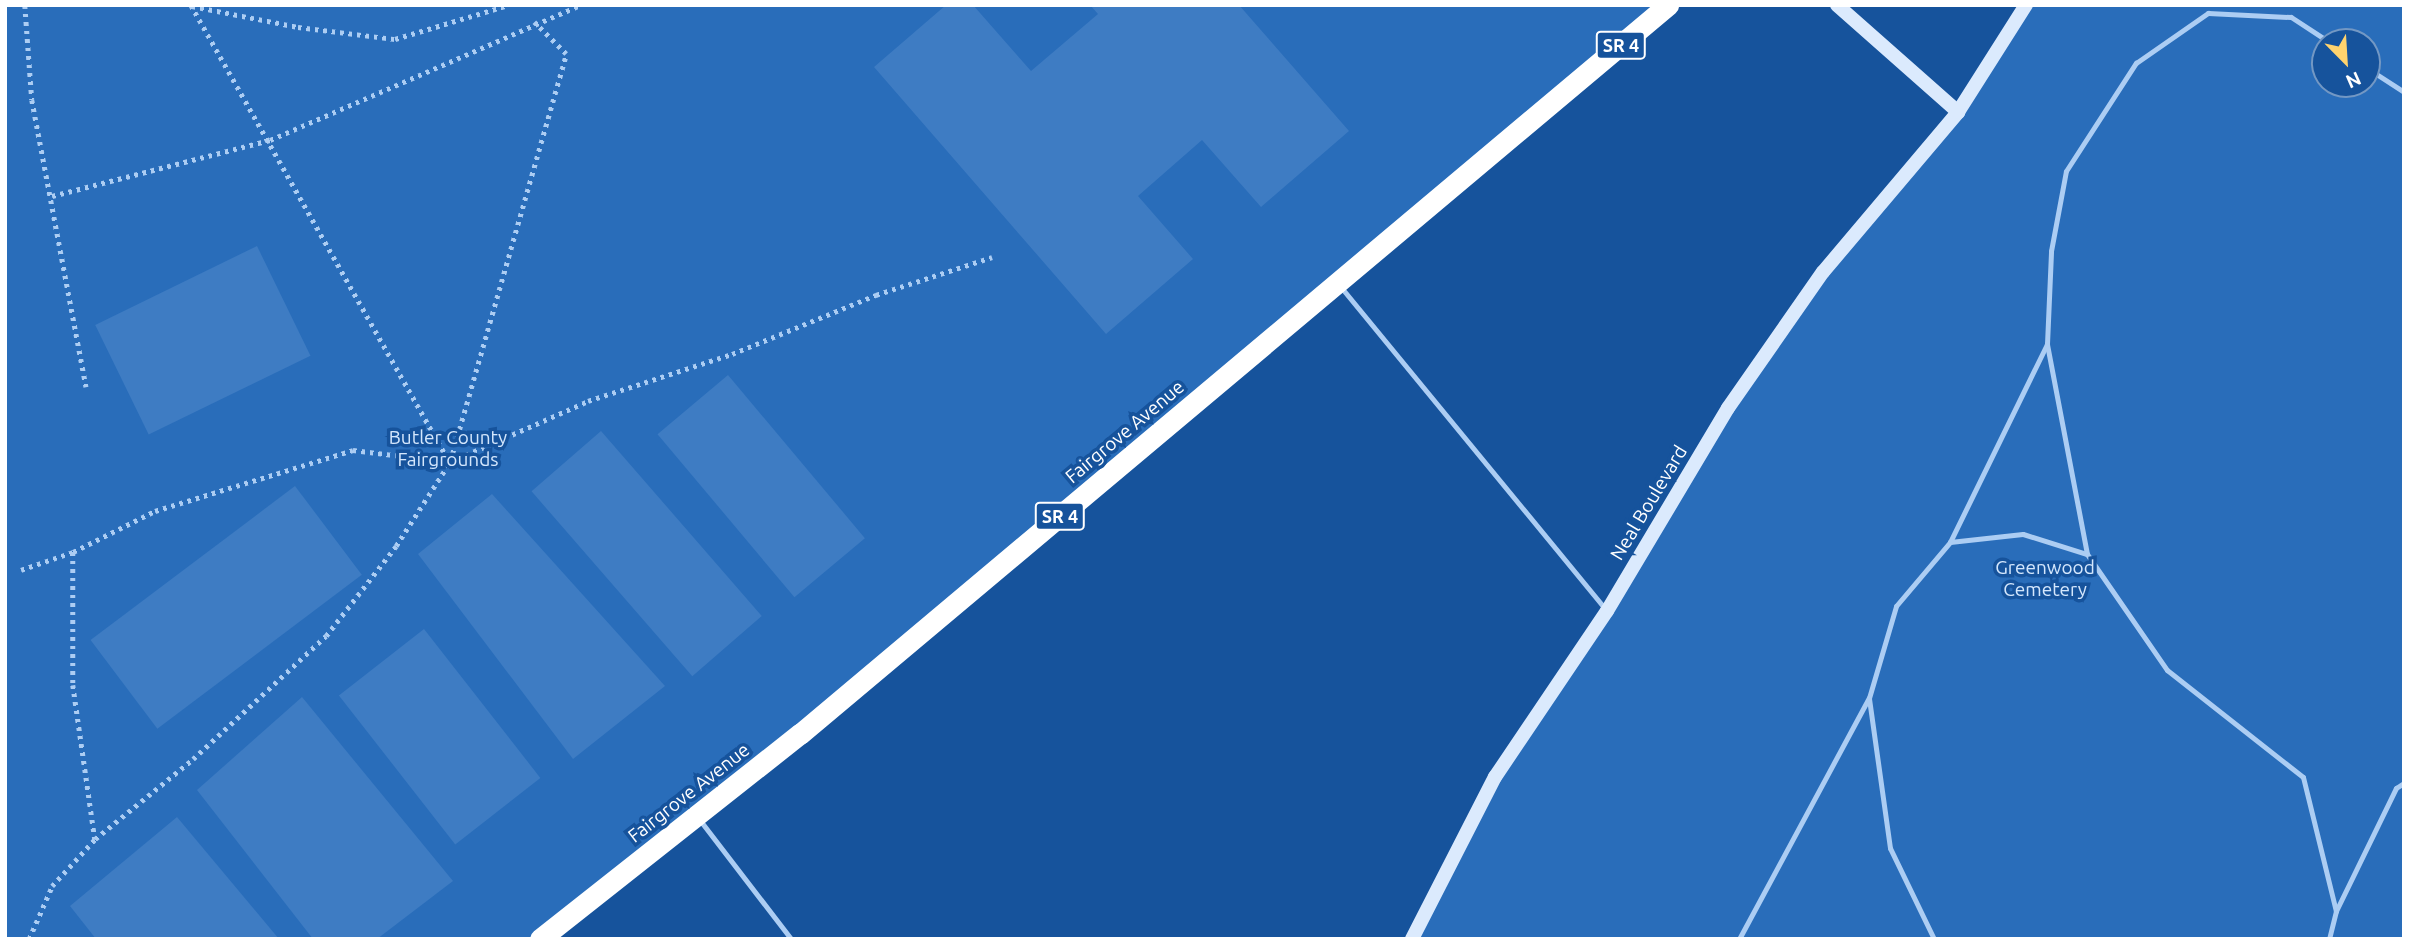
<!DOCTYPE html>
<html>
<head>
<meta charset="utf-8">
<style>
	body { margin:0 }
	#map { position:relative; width:2409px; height:944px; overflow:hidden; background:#16539c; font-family:Ubuntu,sans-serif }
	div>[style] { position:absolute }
	.green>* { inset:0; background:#296dba }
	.building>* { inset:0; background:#3e7cc3; transform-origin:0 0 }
	.path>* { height:4.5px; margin-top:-2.25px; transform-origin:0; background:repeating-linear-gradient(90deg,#accdf3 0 3.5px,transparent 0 8.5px) }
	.lane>* { height:5px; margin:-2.5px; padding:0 2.5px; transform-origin:2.5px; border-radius:2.5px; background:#accdf3 }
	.secondary>* { height:14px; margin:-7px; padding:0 7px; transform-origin:7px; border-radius:7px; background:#dbeafd }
	.highway>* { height:21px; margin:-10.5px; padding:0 10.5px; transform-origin:10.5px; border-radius:10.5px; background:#fff }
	span { translate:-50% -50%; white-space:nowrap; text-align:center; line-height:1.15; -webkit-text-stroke:7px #16539c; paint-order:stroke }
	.shield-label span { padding:2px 5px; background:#16539c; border:2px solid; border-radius:5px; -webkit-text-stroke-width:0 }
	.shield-label { font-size:18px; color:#fff; font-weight:700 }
	.street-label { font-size:19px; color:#fff }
	.park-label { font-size:19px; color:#d4e7fd }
	.frame { position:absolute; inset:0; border:7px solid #fff; pointer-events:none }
	.north { position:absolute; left:2311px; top:28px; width:70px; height:70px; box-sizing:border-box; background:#16539c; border:2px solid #7398c4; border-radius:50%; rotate:156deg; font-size:19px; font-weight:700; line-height:28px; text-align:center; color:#fff }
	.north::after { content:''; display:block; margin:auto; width:24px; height:32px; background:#ffd36e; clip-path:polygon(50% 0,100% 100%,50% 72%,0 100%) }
</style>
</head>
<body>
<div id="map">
	<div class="green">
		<div style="clip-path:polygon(5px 5px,1668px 5px,540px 939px,5px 939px)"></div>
		<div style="clip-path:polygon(evenodd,2026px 5px,2404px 5px,2404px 939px,1412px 939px,1495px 777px,1823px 272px,1958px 112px,2026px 5px,2325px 42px,2367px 42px,2367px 84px,2325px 84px,2325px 42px)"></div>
	</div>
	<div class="building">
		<div style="clip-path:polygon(946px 5px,973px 5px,1031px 71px,1098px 14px,1090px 5px,1239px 5px,1349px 131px,1261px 207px,1202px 140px,1138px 196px,1193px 259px,1106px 334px,874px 67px)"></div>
		<div style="left:257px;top:246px;width:122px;height:180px;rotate:64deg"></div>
		<div style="left:728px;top:375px;width:213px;height:92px;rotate:50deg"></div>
		<div style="left:601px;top:431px;width:245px;height:92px;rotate:49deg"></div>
		<div style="left:295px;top:486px;width:111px;height:256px;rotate:53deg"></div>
		<div style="clip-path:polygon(492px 494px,665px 686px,573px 759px,418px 554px)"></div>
		<div style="left:424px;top:629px;width:189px;height:108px;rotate:52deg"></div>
		<div style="clip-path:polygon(302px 697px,453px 881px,377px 939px,313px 939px,197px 790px)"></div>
		<div style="clip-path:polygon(177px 817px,279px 939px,96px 939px,70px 906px)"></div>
	</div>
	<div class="path">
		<div style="left:25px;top:5px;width:95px;rotate:85.8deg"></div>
		<div style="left:32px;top:100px;width:292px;rotate:79.3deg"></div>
		<div style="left:191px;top:5px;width:524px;rotate:60.5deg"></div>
		<div style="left:192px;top:6px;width:108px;rotate:11.2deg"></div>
		<div style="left:298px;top:27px;width:98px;rotate:7.1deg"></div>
		<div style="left:395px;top:39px;width:118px;rotate:-16.7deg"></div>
		<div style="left:52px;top:196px;width:225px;rotate:-14.4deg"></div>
		<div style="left:270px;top:140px;width:338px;rotate:-23.5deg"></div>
		<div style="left:73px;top:552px;width:133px;rotate:90deg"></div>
		<div style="left:73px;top:685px;width:156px;rotate:81.9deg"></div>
		<div style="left:95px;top:839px;width:127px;rotate:-39.2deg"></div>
		<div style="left:193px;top:759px;width:181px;rotate:-42.8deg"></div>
		<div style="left:326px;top:636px;width:114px;rotate:-52.1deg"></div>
		<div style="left:396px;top:546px;width:100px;rotate:-57.3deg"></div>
		<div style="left:450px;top:462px;width:424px;rotate:-74.1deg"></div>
		<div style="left:566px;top:54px;width:45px;rotate:-135deg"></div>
		<div style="left:21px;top:570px;width:55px;rotate:-19.1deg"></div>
		<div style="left:73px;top:552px;width:92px;rotate:-26.6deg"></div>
		<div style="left:155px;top:511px;width:207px;rotate:-17.1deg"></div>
		<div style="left:353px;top:450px;width:98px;rotate:7.1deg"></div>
		<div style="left:450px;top:462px;width:151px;rotate:-23.8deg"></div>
		<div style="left:588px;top:401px;width:151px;rotate:-18.1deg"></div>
		<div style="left:732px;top:354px;width:156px;rotate:-22.3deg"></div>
		<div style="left:876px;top:295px;width:122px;rotate:-18.1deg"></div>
		<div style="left:29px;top:939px;width:58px;rotate:-66.5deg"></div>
		<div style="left:52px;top:886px;width:64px;rotate:-47.5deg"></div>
	</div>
	<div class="lane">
		<div style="left:2367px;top:68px;width:44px;rotate:33deg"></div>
		<div style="left:1340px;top:286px;width:418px;rotate:50.6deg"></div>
		<div style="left:2047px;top:344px;width:220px;rotate:116.1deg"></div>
		<div style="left:1950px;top:542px;width:73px;rotate:-6.3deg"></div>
		<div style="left:2023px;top:534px;width:67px;rotate:17.4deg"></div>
		<div style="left:2087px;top:554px;width:214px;rotate:-100.8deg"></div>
		<div style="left:2047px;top:344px;width:93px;rotate:-87.5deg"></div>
		<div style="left:2051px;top:251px;width:81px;rotate:-79.4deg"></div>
		<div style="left:2066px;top:171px;width:129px;rotate:-57.1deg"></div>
		<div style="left:2136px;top:63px;width:88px;rotate:-34.8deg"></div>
		<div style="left:2208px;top:13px;width:83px;rotate:2.8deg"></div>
		<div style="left:2291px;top:17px;width:45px;rotate:33.3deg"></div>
		<div style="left:2087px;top:554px;width:141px;rotate:55.4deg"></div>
		<div style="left:2167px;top:670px;width:173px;rotate:38.2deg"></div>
		<div style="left:2303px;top:777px;width:138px;rotate:76.2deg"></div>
		<div style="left:699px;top:819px;width:151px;rotate:52.5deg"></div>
		<div style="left:1739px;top:939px;width:274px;rotate:-61.7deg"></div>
		<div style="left:1934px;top:939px;width:101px;rotate:-115.8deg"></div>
		<div style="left:1890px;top:848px;width:151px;rotate:-98deg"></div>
		<div style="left:1869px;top:698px;width:96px;rotate:-73.6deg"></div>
		<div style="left:1896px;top:606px;width:84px;rotate:-49.8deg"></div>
		<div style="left:2329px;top:939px;width:29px;rotate:-76deg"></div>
		<div style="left:2336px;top:911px;width:137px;rotate:-64deg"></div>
		<div style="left:2396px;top:788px;width:9px;rotate:-32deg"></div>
	</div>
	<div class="secondary">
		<div style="left:1837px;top:5px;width:162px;rotate:41.5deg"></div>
		<div style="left:1412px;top:939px;width:182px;rotate:-62.9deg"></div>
		<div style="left:1495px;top:777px;width:200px;rotate:-56deg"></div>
		<div style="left:1607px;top:611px;width:236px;rotate:-59.2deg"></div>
		<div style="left:1728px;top:408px;width:166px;rotate:-55.1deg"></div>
		<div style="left:1823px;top:272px;width:209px;rotate:-49.8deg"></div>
		<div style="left:1958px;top:112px;width:127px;rotate:-57.6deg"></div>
	</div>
	<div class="highway">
		<div style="left:540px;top:939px;width:331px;rotate:-38.3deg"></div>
		<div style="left:800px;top:734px;width:1134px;rotate:-40.03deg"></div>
	</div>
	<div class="shield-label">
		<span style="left:1621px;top:45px">SR 4</span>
		<span style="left:1060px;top:516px">SR 4</span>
	</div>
	<div class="street-label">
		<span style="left:1125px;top:432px;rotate:-40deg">Fairgrove Avenue</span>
		<span style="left:1649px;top:503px;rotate:-59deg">Neal Boulevard</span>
		<span style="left:689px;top:793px;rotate:-38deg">Fairgrove Avenue</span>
	</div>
	<div class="park-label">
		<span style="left:448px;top:449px">Butler County<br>Fairgrounds</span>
		<span style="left:2045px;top:579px">Greenwood<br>Cemetery</span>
	</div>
	<div class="frame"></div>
	<div class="north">N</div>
</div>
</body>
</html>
